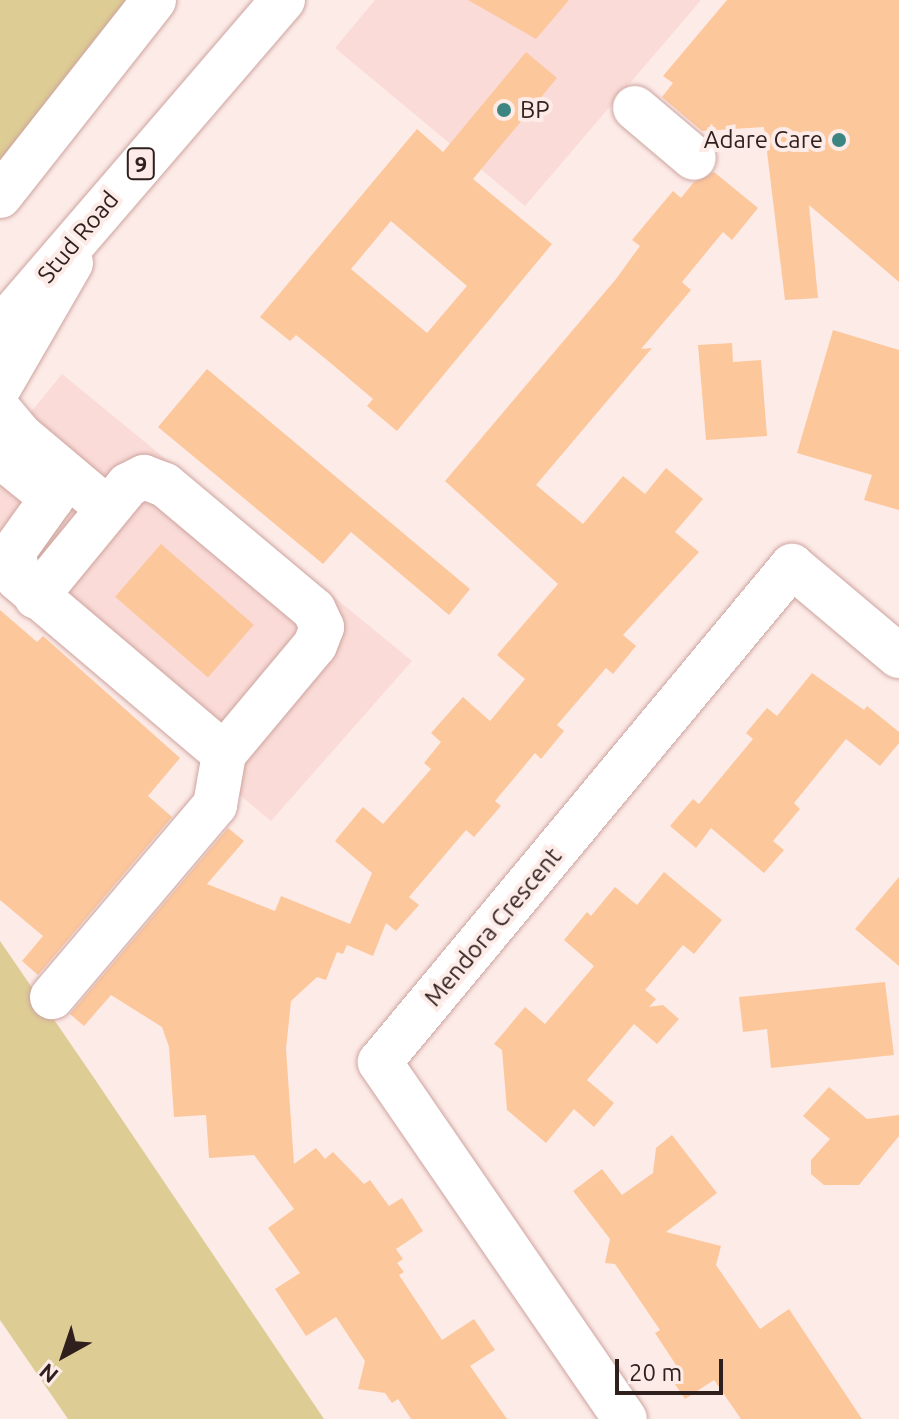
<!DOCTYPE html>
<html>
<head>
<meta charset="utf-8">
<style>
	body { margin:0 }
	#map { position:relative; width:899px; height:1419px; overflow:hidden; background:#fdebe8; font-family:Ubuntu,sans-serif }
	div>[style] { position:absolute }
	.built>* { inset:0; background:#fadbd7 }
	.green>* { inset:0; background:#ddcc94 }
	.building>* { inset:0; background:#fdc79c; transform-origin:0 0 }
	.roads { filter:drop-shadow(0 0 2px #cda49f) drop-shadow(0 0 2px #cda49f) }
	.minor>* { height:44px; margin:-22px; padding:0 22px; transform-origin:22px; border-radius:22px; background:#fff }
	.highway>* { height:44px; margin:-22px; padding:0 22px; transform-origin:22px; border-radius:22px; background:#fff }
	.dots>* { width:22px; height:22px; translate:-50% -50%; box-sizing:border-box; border:4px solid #fdebe8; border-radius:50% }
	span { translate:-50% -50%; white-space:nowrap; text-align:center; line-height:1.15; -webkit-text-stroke:8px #fdebe8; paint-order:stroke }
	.shield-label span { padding:2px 6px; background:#fdebe8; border:2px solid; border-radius:6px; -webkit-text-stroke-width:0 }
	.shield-label { font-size:22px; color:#2f1f1d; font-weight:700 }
	.poi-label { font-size:24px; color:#2f1f1d }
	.left { translate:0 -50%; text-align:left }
	.right { translate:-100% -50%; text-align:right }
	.street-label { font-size:24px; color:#2f1f1d }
	.north { position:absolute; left:24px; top:1315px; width:80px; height:80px; -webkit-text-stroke:6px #fdebe8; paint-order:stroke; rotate:220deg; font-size:22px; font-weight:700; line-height:32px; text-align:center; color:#2f1f1d }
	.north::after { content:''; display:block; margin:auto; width:28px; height:36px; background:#2f1f1d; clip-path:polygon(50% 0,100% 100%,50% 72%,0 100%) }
	.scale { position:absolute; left:615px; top:1359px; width:108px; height:36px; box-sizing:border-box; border:4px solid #2f1f1d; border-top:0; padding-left:10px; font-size:24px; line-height:28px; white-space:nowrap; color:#2f1f1d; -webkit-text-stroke:6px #fdebe8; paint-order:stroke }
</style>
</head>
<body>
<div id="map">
	<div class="built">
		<div style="clip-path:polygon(375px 0,701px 0,525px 206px,335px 48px)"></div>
		<div style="clip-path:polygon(62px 374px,412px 661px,271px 821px,0 594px,0 450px)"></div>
	</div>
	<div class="green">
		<div style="clip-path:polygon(0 0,155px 0,0 196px)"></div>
		<div style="clip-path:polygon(0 941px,92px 1075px,324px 1419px,68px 1419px,0 1320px)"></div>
	</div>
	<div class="building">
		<div style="clip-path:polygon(468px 0,569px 0,536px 39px)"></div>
		<div style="clip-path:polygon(727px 0,899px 0,899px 282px,809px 205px,818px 298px,785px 300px,764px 127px,702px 131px,662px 97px,673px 83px,663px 76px)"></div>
		<div style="clip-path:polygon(evenodd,526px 52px,557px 78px,473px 179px,552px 244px,397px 431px,367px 406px,373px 399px,327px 360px,296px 335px,290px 341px,260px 317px,417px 129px,443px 152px,526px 52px,391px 221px,467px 286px,427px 333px,351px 269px,391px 221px)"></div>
		<div style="clip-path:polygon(714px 172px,758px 208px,732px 240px,723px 232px,682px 282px,691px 290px,641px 349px,652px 348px,536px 485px,583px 524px,623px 476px,645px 494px,666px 468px,703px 499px,675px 532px,699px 552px,623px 635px,636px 646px,613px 674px,606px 668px,557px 725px,564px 731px,541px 759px,535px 753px,495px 801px,501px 806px,474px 837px,466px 830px,409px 897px,419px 905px,396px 931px,386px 923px,373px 956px,347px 945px,343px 954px,337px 952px,326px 980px,317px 977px,291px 1001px,286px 1049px,294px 1164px,316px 1148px,325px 1159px,333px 1152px,364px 1184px,370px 1180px,389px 1206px,402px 1198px,423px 1231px,396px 1249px,403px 1259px,397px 1263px,404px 1272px,399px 1275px,442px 1340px,474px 1319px,495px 1350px,470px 1366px,507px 1419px,411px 1419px,398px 1399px,392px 1403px,385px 1393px,358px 1389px,365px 1361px,336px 1317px,306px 1336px,275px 1289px,300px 1273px,268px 1228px,294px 1209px,254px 1155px,209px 1158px,206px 1115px,174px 1117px,169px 1047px,162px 1027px,111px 995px,84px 1026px,70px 1014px,228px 828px,244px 841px,207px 884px,275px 911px,281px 896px,350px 924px,372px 873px,335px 841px,363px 807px,383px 824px,431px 769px,424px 763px,441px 742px,431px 733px,463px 697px,490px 721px,525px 679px,497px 655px,558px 584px,445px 481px,616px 279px,640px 246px,632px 240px,673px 191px,681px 198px,694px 182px)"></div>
		<div style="clip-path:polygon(833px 330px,899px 350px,899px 510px,864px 500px,872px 475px,797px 453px)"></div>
		<div style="clip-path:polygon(732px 343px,733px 362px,761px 360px,767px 436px,706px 440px,698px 345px)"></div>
		<div style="clip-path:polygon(207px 369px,470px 589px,449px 615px,351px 532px,323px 564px,158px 427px)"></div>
		<div style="left:161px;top:544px;width:123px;height:70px;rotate:41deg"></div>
		<div style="clip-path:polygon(0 610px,37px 642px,43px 636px,180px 758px,148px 796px,172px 817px,38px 975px,22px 961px,43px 936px,0 900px)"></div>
		<div style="clip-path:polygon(812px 673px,864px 710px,867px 706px,899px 732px,899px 743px,880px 766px,846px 739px,794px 803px,800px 809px,773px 841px,784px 850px,764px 873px,711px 828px,696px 848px,670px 826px,693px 799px,699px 804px,753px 739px,746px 733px,767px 708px,777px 716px)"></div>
		<div style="clip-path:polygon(664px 872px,722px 920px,694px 954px,683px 945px,645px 990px,656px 999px,649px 1007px,663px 1005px,679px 1019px,657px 1044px,634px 1024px,587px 1080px,614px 1103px,594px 1127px,574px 1109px,546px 1143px,507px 1110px,502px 1050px,494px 1044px,525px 1007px,545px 1024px,594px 966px,564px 940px,587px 912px,591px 916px,615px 887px,637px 905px)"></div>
		<div style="clip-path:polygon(899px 877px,899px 966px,855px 929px)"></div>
		<div style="clip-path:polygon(885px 982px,894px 1055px,771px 1068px,767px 1029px,743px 1032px,739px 997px)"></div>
		<div style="clip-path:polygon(829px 1087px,867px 1119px,899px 1115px,899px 1136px,859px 1185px,824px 1185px,811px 1174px,811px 1160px,830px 1139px,803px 1116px)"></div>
		<div style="clip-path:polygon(672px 1135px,717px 1193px,666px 1232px,721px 1246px,716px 1265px,760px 1329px,789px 1309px,862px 1419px,741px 1419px,714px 1380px,685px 1399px,666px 1371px,676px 1365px,655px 1333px,660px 1330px,615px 1264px,605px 1263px,610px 1239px,573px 1191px,602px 1169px,622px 1195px,653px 1173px,656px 1148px)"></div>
	</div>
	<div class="roads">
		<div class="minor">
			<div style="left:635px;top:108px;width:77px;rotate:40.3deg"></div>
			<div style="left:0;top:386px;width:142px;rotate:-60deg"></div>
			<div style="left:0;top:411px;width:30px;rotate:50deg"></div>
			<div style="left:19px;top:434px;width:116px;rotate:40.1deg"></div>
			<div style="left:0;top:456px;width:67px;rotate:38.9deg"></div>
			<div style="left:52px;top:498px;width:65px;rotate:125.6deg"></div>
			<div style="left:14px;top:551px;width:28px;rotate:82deg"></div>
			<div style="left:18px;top:579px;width:270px;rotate:40.3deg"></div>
			<div style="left:36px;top:597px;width:145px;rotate:-50.6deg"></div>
			<div style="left:128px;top:485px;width:18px;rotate:-27deg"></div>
			<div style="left:144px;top:477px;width:22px;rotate:21deg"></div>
			<div style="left:165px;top:485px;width:194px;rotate:40deg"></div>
			<div style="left:314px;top:610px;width:19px;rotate:65deg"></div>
			<div style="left:322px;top:627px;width:19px;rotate:111deg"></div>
			<div style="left:315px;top:645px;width:142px;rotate:129.9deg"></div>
			<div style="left:224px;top:754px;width:52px;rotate:100deg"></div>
			<div style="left:215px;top:805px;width:252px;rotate:130.3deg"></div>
			<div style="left:625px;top:1419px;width:433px;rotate:-124.5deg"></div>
			<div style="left:380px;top:1062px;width:645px;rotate:-50.29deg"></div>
			<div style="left:792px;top:566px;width:140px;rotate:40.1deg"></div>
		</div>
		<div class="highway">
			<div style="left:0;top:196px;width:249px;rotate:-51.8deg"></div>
			<div style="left:0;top:329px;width:434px;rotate:-49.3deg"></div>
		</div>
	</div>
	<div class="dots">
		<div style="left:504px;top:110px;background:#3d8581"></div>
		<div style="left:839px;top:140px;background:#3d8581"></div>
	</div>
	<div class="shield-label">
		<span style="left:141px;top:164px">9</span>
	</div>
	<div class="poi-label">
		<span class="left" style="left:520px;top:110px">BP</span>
		<span class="right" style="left:823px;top:140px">Adare Care</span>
	</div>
	<div class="street-label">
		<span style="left:78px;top:237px;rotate:-50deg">Stud Road</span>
		<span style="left:493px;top:927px;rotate:-50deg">Mendora Crescent</span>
	</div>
	<div class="north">N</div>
	<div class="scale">20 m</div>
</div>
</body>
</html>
